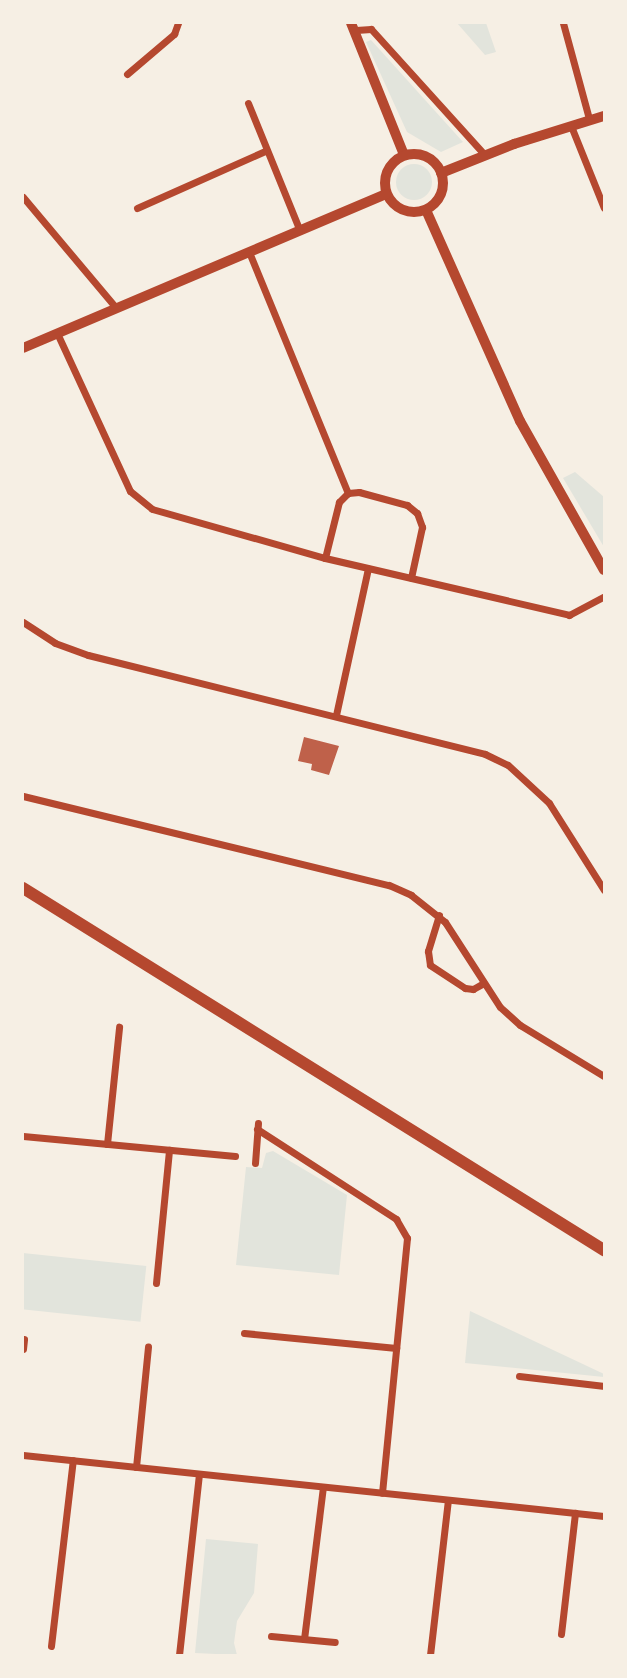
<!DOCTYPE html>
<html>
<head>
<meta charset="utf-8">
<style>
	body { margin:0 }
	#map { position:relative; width:627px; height:1678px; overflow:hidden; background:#f6efe4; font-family:"Roboto Serif",serif }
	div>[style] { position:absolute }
	.green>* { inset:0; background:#e2e4dc; transform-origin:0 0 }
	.round { border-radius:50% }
	.building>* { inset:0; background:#bf614a }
	.minor>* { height:7px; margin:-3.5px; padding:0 3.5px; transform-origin:3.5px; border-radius:3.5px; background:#b5482f }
	.tertiary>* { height:10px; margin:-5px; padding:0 5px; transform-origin:5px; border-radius:5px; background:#b5482f }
	.tertiary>.ring { margin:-5px; padding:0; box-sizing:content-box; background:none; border:10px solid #b5482f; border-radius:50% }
	.secondary>* { height:12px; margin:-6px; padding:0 6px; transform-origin:6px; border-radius:6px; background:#b5482f }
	span { translate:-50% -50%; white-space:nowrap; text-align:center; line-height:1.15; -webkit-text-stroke:5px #f6efe4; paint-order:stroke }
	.frame { position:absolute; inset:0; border:24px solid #f6efe4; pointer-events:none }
</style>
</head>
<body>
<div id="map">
	<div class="green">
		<div style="clip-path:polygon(457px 23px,486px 23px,496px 52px,485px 55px)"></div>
		<div style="clip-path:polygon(371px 40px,463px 142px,441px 152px,407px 132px,366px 42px)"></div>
		<div class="round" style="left:396px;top:164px;width:36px;height:36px"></div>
		<div style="clip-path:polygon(575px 472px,604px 497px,604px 547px,563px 478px)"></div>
		<div style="clip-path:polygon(273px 1151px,347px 1195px,339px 1275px,236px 1265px,246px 1167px,262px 1168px,266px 1153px)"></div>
		<div style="left:23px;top:1253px;width:124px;height:56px;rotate:6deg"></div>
		<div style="clip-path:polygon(470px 1311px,604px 1374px,604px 1377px,465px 1363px)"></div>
		<div style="clip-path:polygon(206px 1539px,258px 1544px,254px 1593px,237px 1621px,234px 1643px,237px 1655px,195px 1653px)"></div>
	</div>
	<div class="building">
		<div style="clip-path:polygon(304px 737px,339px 746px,329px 775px,311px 770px,312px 764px,298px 761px)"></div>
	</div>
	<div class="minor">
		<div style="left:563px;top:23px;width:99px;rotate:74.8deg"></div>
		<div style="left:356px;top:30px;width:15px;rotate:-4deg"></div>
		<div style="left:371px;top:29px;width:170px;rotate:47.9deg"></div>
		<div style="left:127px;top:74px;width:62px;rotate:-40.4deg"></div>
		<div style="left:174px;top:34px;width:12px;rotate:-70deg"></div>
		<div style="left:248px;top:103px;width:138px;rotate:67.9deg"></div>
		<div style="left:571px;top:126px;width:88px;rotate:68.1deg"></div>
		<div style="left:23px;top:197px;width:145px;rotate:50deg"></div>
		<div style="left:137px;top:208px;width:142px;rotate:-24deg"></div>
		<div style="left:249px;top:252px;width:261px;rotate:67.7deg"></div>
		<div style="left:57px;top:333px;width:174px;rotate:65.2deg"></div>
		<div style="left:130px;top:491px;width:28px;rotate:39deg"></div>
		<div style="left:152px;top:509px;width:180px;rotate:15.8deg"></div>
		<div style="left:325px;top:558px;width:251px;rotate:13.1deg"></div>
		<div style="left:569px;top:615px;width:40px;rotate:-28deg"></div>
		<div style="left:325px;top:558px;width:58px;rotate:-76deg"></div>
		<div style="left:339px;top:502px;width:13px;rotate:-45deg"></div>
		<div style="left:348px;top:493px;width:11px;rotate:-5deg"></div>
		<div style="left:359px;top:492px;width:50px;rotate:15.2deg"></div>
		<div style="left:407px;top:505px;width:13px;rotate:39deg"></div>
		<div style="left:417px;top:513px;width:15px;rotate:70deg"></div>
		<div style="left:422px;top:527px;width:52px;rotate:102.2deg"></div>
		<div style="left:23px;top:622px;width:38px;rotate:33deg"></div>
		<div style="left:55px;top:643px;width:35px;rotate:20deg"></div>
		<div style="left:88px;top:655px;width:409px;rotate:14deg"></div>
		<div style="left:485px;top:754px;width:25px;rotate:26deg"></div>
		<div style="left:508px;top:765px;width:56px;rotate:42.8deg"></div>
		<div style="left:549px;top:803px;width:103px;rotate:57.7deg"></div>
		<div style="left:336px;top:715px;width:150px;rotate:-77.7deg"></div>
		<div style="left:23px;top:796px;width:377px;rotate:13.7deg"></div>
		<div style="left:389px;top:885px;width:24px;rotate:24deg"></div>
		<div style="left:411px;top:895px;width:43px;rotate:38.5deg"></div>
		<div style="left:445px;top:922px;width:101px;rotate:57.1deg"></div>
		<div style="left:500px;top:1007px;width:27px;rotate:42deg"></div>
		<div style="left:520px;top:1025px;width:98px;rotate:31.3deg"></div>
		<div style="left:439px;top:915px;width:38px;rotate:107deg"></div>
		<div style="left:428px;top:951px;width:14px;rotate:82deg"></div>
		<div style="left:430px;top:965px;width:42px;rotate:33.3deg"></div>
		<div style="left:465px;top:988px;width:8px;rotate:7deg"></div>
		<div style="left:473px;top:989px;width:10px;rotate:-29deg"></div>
		<div style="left:257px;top:1129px;width:166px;rotate:32.9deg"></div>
		<div style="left:396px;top:1219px;width:22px;rotate:60deg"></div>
		<div style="left:407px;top:1238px;width:256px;rotate:95.6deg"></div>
		<div style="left:23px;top:1136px;width:213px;rotate:5.4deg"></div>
		<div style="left:107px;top:1144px;width:118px;rotate:-84.1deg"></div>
		<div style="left:255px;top:1163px;width:40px;rotate:-85.7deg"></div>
		<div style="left:156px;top:1283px;width:134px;rotate:-84.4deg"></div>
		<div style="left:244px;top:1333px;width:153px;rotate:5.6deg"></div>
		<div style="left:23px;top:1349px;width:10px;rotate:-84deg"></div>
		<div style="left:519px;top:1376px;width:86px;rotate:6.7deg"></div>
		<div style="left:23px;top:1455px;width:584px;rotate:5.99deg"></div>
		<div style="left:136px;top:1467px;width:121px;rotate:-84.3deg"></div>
		<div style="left:561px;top:1634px;width:122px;rotate:-83.4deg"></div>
		<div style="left:271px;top:1636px;width:64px;rotate:5.4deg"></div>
		<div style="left:304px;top:1639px;width:153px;rotate:-82.9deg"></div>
		<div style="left:51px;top:1646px;width:187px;rotate:-83.3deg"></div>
		<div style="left:179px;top:1655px;width:182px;rotate:-83.7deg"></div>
		<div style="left:430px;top:1655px;width:156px;rotate:-83.4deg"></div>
	</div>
	<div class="tertiary">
		<div style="left:351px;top:23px;width:142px;rotate:68.1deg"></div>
		<div class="ring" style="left:385px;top:154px;width:48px;height:48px"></div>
		<div style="left:441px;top:173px;width:79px;rotate:-21.7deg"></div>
		<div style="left:514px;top:144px;width:94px;rotate:-17.3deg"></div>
		<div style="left:426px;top:210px;width:231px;rotate:66deg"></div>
		<div style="left:520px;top:421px;width:171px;rotate:60.6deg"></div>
		<div style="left:23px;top:348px;width:394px;rotate:-23deg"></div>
	</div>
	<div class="secondary">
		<div style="left:23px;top:888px;width:685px;rotate:31.93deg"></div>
	</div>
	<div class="frame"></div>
</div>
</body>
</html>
